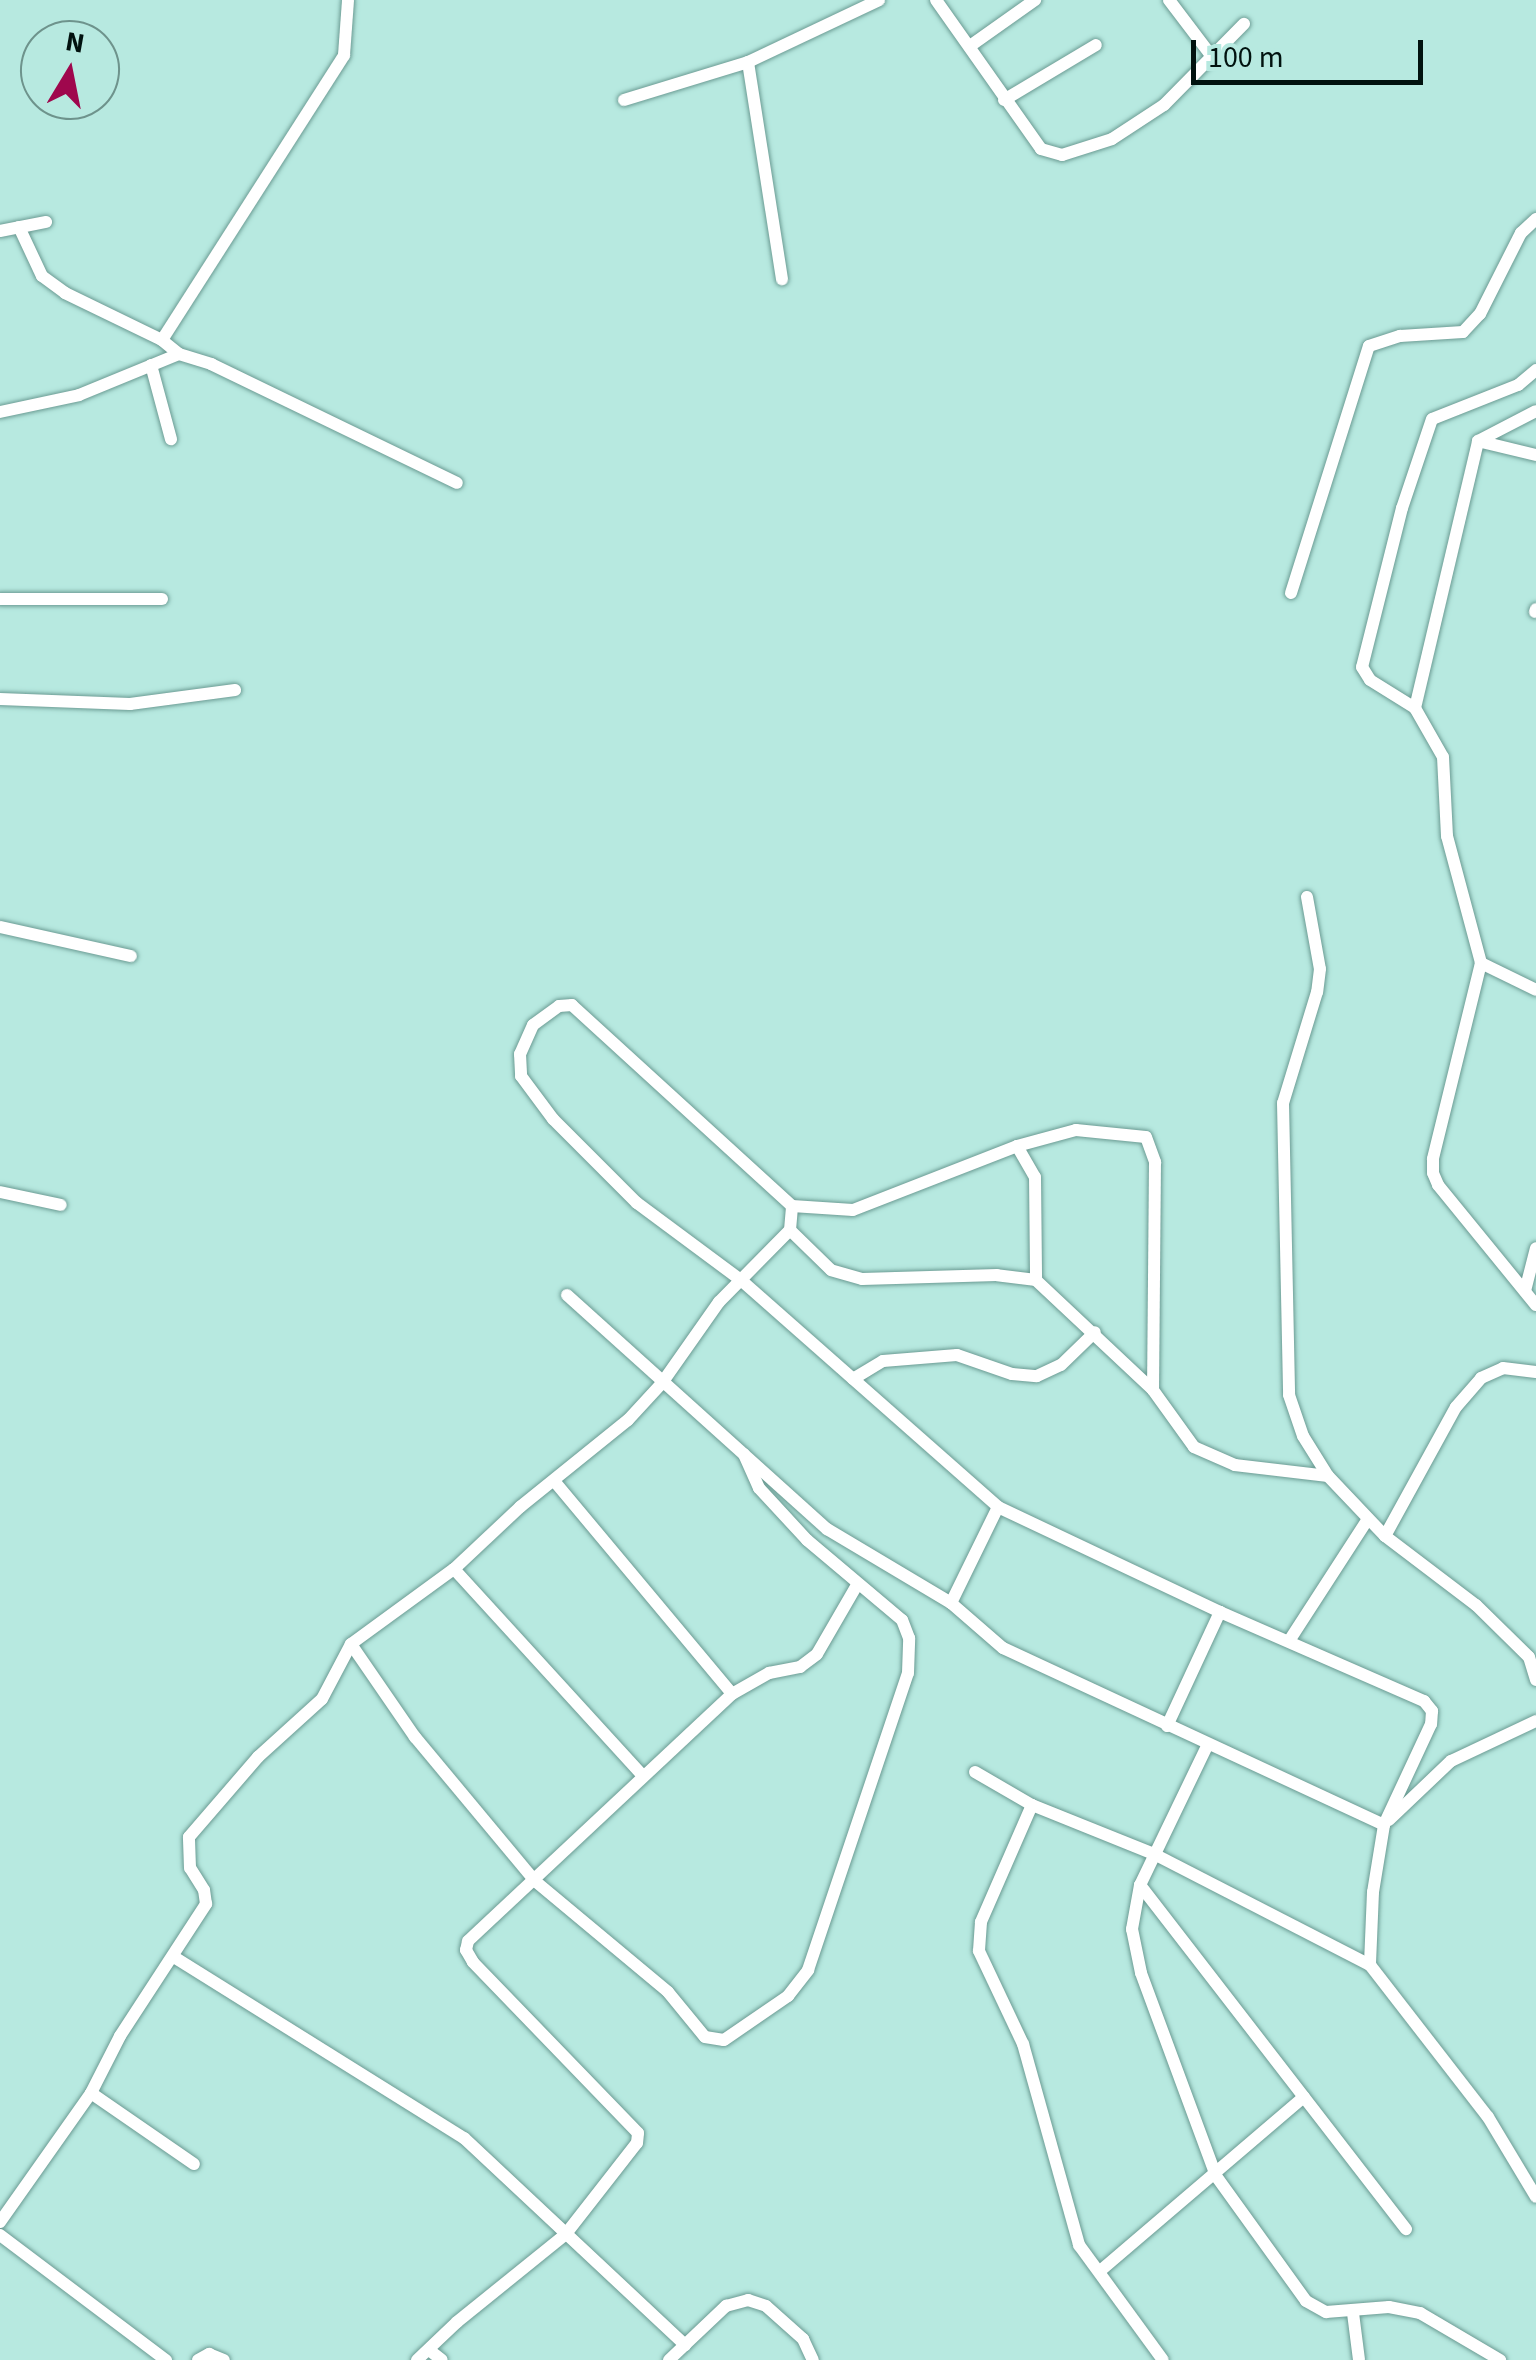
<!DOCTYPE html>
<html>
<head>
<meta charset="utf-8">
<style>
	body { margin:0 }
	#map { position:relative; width:1536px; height:2360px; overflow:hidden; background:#b7e9e0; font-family:"Source Sans 3",sans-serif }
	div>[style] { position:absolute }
	.roads { filter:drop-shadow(0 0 2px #6b9b93) drop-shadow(0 0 2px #6b9b93) }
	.minor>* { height:12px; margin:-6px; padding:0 6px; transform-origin:6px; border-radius:6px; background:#fff }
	span { translate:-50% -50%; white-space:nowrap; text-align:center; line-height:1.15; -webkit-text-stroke:10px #b7e9e0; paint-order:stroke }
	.north { position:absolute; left:20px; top:20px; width:100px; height:100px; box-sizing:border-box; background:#b7e9e0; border:2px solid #6e938c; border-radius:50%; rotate:10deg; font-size:28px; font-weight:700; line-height:40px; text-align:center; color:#01120f }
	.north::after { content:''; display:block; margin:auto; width:35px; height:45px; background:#9f074d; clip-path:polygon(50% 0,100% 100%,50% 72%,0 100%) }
	.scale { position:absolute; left:1191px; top:40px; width:232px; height:45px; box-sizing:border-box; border:5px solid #01120f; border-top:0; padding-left:12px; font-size:30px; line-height:35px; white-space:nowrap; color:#01120f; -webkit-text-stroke:8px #b7e9e0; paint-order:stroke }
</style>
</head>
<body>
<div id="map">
	<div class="roads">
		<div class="minor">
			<div style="left:936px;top:0;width:182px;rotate:54.8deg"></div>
			<div style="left:1041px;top:149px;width:22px;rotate:16deg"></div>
			<div style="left:1062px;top:155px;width:52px;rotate:-17.7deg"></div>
			<div style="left:1112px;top:139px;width:62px;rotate:-33.2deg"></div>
			<div style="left:1164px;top:105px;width:114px;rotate:-45.4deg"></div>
			<div style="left:1169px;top:0;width:73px;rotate:52.8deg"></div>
			<div style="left:970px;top:46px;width:80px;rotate:-35.3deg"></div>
			<div style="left:748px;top:62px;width:220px;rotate:81.1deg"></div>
			<div style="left:624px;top:100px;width:130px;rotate:-17deg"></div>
			<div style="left:748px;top:62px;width:145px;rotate:-25.3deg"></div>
			<div style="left:1004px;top:100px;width:107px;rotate:-30.9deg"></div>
			<div style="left:19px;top:227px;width:54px;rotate:64.9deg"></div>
			<div style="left:42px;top:276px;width:29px;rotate:36deg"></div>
			<div style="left:65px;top:293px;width:108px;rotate:25.9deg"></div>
			<div style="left:0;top:231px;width:47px;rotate:-11.1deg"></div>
			<div style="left:179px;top:354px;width:22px;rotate:-141deg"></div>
			<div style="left:162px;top:340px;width:338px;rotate:-57.4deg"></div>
			<div style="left:344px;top:55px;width:55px;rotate:-85.8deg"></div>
			<div style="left:151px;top:365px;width:77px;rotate:74.9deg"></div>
			<div style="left:1536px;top:370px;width:23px;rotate:140deg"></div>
			<div style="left:1518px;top:385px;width:92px;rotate:158.4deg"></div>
			<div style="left:1432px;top:419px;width:94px;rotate:108.6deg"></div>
			<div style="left:1402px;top:508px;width:164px;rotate:104.1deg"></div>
			<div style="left:1362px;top:667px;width:15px;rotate:58deg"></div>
			<div style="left:1370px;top:680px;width:53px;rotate:31.9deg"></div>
			<div style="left:1415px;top:708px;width:56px;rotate:60.3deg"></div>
			<div style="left:1443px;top:757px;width:79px;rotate:87.1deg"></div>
			<div style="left:1447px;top:836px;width:131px;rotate:75deg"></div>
			<div style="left:1481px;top:963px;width:202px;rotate:103.8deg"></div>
			<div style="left:1433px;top:1159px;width:14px;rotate:90deg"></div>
			<div style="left:1433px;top:1173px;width:13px;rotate:67deg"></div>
			<div style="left:1438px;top:1185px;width:155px;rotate:50.8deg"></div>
			<div style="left:0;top:412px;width:81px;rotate:-12.1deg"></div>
			<div style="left:79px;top:395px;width:108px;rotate:-22.3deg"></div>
			<div style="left:179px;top:354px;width:34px;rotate:17deg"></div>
			<div style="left:211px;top:364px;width:273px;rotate:25.8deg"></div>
			<div style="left:1478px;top:441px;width:65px;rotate:-27.3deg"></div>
			<div style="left:1291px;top:593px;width:259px;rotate:-72.5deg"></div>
			<div style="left:1369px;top:346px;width:33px;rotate:-18deg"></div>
			<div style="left:1400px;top:336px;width:63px;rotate:-3.6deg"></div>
			<div style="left:1463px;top:332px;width:25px;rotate:-47deg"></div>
			<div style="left:1480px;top:314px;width:91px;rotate:-63.2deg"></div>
			<div style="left:1521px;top:233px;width:21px;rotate:-43deg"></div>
			<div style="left:0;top:599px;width:162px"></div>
			<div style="left:1535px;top:612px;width:3px;rotate:-72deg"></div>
			<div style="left:0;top:699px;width:130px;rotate:2.2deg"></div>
			<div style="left:130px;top:704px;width:106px;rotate:-7.6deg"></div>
			<div style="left:1415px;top:708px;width:274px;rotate:-76.7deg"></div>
			<div style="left:1478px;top:441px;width:60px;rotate:13.6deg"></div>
			<div style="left:1307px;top:897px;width:73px;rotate:79.8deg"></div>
			<div style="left:1320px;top:969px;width:23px;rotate:97deg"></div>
			<div style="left:1317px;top:992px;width:116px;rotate:107deg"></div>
			<div style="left:1283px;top:1103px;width:292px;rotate:88.8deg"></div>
			<div style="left:1289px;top:1395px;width:43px;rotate:71.1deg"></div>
			<div style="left:1303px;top:1436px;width:47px;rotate:58deg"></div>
			<div style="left:1328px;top:1476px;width:83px;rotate:46.5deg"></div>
			<div style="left:1385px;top:1536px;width:114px;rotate:37.2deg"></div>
			<div style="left:1476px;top:1605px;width:74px;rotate:44.5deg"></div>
			<div style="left:1529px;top:1657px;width:24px;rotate:73deg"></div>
			<div style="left:0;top:927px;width:134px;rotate:12.5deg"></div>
			<div style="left:1481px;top:963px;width:61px;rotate:26.1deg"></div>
			<div style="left:1017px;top:1146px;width:36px;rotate:60deg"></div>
			<div style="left:1035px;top:1177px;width:103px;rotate:89.4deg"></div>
			<div style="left:0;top:1192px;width:62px;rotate:12deg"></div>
			<div style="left:792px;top:1206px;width:61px;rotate:3.8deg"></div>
			<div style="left:853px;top:1210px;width:176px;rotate:-21.3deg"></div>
			<div style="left:1017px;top:1146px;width:61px;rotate:-15.2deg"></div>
			<div style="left:1076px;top:1130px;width:70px;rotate:5.7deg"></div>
			<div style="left:1146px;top:1137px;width:27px;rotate:70deg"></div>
			<div style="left:1155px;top:1162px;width:228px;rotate:90.5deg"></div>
			<div style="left:1525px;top:1291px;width:44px;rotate:-75.7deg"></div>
			<div style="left:567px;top:1295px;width:350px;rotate:42deg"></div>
			<div style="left:827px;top:1529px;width:144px;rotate:30.8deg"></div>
			<div style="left:951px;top:1603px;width:69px;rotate:40.9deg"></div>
			<div style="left:1003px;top:1648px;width:420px;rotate:24.9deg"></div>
			<div style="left:853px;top:1379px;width:35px;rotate:-31deg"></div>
			<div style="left:883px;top:1361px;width:74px;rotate:-4.6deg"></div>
			<div style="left:957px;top:1355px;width:58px;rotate:19.1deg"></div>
			<div style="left:1012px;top:1374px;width:25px;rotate:5deg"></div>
			<div style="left:1037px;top:1376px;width:26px;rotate:-25deg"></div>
			<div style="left:1061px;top:1365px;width:47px;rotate:-44.1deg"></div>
			<div style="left:1328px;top:1476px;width:94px;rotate:-173.3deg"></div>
			<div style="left:1235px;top:1465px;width:45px;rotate:-156.3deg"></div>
			<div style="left:1194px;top:1447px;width:70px;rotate:-125.7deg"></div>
			<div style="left:1153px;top:1390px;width:161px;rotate:-136.8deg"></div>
			<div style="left:1036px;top:1280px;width:39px;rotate:-173deg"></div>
			<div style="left:997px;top:1275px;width:135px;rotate:178.3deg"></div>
			<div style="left:862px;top:1279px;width:32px;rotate:-164deg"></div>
			<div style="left:831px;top:1270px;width:57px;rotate:-135.7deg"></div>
			<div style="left:790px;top:1230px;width:24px;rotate:-85deg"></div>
			<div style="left:792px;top:1206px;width:298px;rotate:-137.6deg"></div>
			<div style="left:572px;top:1005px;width:13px;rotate:176deg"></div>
			<div style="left:559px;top:1006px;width:32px;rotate:144deg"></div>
			<div style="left:533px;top:1025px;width:32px;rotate:114deg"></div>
			<div style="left:520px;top:1054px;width:22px;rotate:87deg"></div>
			<div style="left:521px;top:1076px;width:54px;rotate:53.3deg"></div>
			<div style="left:553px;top:1119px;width:119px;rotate:45deg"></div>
			<div style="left:637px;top:1203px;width:131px;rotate:36.6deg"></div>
			<div style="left:742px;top:1281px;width:341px;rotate:41.4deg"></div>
			<div style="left:998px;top:1507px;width:246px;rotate:25.3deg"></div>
			<div style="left:1220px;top:1612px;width:223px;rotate:23.6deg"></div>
			<div style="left:1424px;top:1701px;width:13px;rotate:51deg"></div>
			<div style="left:1432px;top:1711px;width:13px;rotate:94deg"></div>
			<div style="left:1431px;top:1724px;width:111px;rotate:115deg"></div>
			<div style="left:1384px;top:1825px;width:68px;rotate:99.3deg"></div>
			<div style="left:1373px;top:1892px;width:73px;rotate:92.4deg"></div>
			<div style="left:1370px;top:1965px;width:192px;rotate:52.2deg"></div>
			<div style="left:1488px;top:2117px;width:93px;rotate:59deg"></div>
			<div style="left:555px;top:1482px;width:276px;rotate:50.1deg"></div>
			<div style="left:1385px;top:1536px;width:147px;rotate:-61.2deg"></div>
			<div style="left:1456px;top:1407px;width:38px;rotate:-49deg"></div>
			<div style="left:1481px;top:1378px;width:24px;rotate:-24deg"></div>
			<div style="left:1503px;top:1368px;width:33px;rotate:7deg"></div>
			<div style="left:454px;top:1569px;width:280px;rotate:47.6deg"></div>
			<div style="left:951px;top:1603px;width:107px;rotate:-63.9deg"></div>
			<div style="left:1289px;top:1641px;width:145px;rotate:-57.1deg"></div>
			<div style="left:351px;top:1644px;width:113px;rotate:55.5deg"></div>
			<div style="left:415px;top:1737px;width:187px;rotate:50.2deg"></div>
			<div style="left:535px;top:1881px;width:173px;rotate:39.8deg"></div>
			<div style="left:668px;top:1992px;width:58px;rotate:50.6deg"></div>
			<div style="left:705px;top:2037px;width:19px;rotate:9deg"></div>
			<div style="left:724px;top:2040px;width:78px;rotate:-34.5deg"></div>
			<div style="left:788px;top:1996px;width:33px;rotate:-52deg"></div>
			<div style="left:808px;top:1970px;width:313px;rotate:-71.4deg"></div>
			<div style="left:908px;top:1673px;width:35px;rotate:-88deg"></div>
			<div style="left:909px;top:1638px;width:19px;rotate:-111deg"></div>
			<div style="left:902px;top:1620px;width:124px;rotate:-139.9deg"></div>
			<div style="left:807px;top:1540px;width:71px;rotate:-132.7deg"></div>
			<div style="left:759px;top:1488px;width:37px;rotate:-114deg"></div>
			<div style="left:1167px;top:1726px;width:126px;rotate:-65.1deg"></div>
			<div style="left:1208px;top:1744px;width:157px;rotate:115.7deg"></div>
			<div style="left:1140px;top:1885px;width:45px;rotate:100.3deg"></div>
			<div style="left:1132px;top:1929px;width:45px;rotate:78.4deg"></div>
			<div style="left:1141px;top:1973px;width:216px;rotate:69.7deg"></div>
			<div style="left:1216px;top:2176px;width:154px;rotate:54.2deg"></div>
			<div style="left:1306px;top:2301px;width:23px;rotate:29deg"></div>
			<div style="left:1326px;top:2312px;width:63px;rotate:-4.5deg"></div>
			<div style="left:1389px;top:2307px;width:32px;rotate:11deg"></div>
			<div style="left:1420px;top:2313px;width:93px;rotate:30.4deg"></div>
			<div style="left:975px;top:1772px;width:66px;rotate:30.1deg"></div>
			<div style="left:1032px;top:1805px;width:131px;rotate:21.9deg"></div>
			<div style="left:1154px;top:1854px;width:243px;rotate:27.2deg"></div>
			<div style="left:1032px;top:1805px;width:128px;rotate:113.6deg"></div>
			<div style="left:981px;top:1922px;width:29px;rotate:94deg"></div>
			<div style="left:979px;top:1951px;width:103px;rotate:64.7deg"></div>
			<div style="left:1023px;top:2044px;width:209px;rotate:74.4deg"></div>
			<div style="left:1079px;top:2245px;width:142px;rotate:53.9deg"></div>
			<div style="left:1389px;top:1820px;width:86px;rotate:-43.6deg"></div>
			<div style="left:1451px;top:1761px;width:94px;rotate:-25.2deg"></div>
			<div style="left:1140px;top:1885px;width:435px;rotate:52.3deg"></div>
			<div style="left:174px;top:1957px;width:342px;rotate:32deg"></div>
			<div style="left:464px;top:2138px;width:303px;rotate:43.1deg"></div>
			<div style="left:91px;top:2093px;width:125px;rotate:34.6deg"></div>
			<div style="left:0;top:2222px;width:158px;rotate:-54.8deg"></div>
			<div style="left:91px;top:2093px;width:64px;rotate:-63deg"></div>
			<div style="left:120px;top:2036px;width:158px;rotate:-56.9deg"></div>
			<div style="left:206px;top:1904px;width:14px;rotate:-98deg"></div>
			<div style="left:204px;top:1890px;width:26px;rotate:-122deg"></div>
			<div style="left:190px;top:1868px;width:31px;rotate:-92deg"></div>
			<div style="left:189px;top:1837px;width:106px;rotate:-49.2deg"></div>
			<div style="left:258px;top:1757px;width:86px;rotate:-42.2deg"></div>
			<div style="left:322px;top:1699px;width:62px;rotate:-62.2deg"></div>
			<div style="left:351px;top:1644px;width:127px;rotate:-36.1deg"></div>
			<div style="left:454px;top:1569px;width:91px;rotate:-43.2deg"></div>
			<div style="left:520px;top:1507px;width:139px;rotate:-38.9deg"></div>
			<div style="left:628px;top:1420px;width:50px;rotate:-47.4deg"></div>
			<div style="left:662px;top:1383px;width:99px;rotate:-54.9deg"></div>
			<div style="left:719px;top:1302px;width:101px;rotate:-45.4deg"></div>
			<div style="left:0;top:2235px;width:208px;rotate:37deg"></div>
			<div style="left:1100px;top:2271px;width:268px;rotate:-40.5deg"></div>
			<div style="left:1353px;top:2313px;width:47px;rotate:82.7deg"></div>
			<div style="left:429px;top:2350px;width:16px;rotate:38deg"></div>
			<div style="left:198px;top:2360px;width:13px;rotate:-29deg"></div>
			<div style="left:209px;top:2354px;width:16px;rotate:22deg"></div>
			<div style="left:417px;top:2360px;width:55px;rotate:-43.5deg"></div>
			<div style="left:457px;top:2322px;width:139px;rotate:-38.9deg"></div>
			<div style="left:565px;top:2235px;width:117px;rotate:-52deg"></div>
			<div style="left:637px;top:2143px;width:10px;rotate:-84deg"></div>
			<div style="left:638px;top:2133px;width:238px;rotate:-134deg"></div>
			<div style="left:473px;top:1962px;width:14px;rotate:-120deg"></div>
			<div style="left:466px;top:1950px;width:9px;rotate:-77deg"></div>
			<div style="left:468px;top:1941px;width:362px;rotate:-43.1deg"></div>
			<div style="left:732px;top:1694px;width:43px;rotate:-29.6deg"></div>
			<div style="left:769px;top:1673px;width:32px;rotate:-11deg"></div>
			<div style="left:800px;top:1667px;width:21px;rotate:-37deg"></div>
			<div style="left:817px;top:1654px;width:80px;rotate:-59.9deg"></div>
			<div style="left:669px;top:2360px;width:79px;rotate:-43.5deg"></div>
			<div style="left:726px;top:2306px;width:23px;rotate:-15deg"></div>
			<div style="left:748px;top:2300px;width:19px;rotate:18deg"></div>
			<div style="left:766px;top:2306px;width:50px;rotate:41.7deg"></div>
			<div style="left:803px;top:2339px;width:23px;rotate:65deg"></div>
		</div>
	</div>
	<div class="north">N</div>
	<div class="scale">100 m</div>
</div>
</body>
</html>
